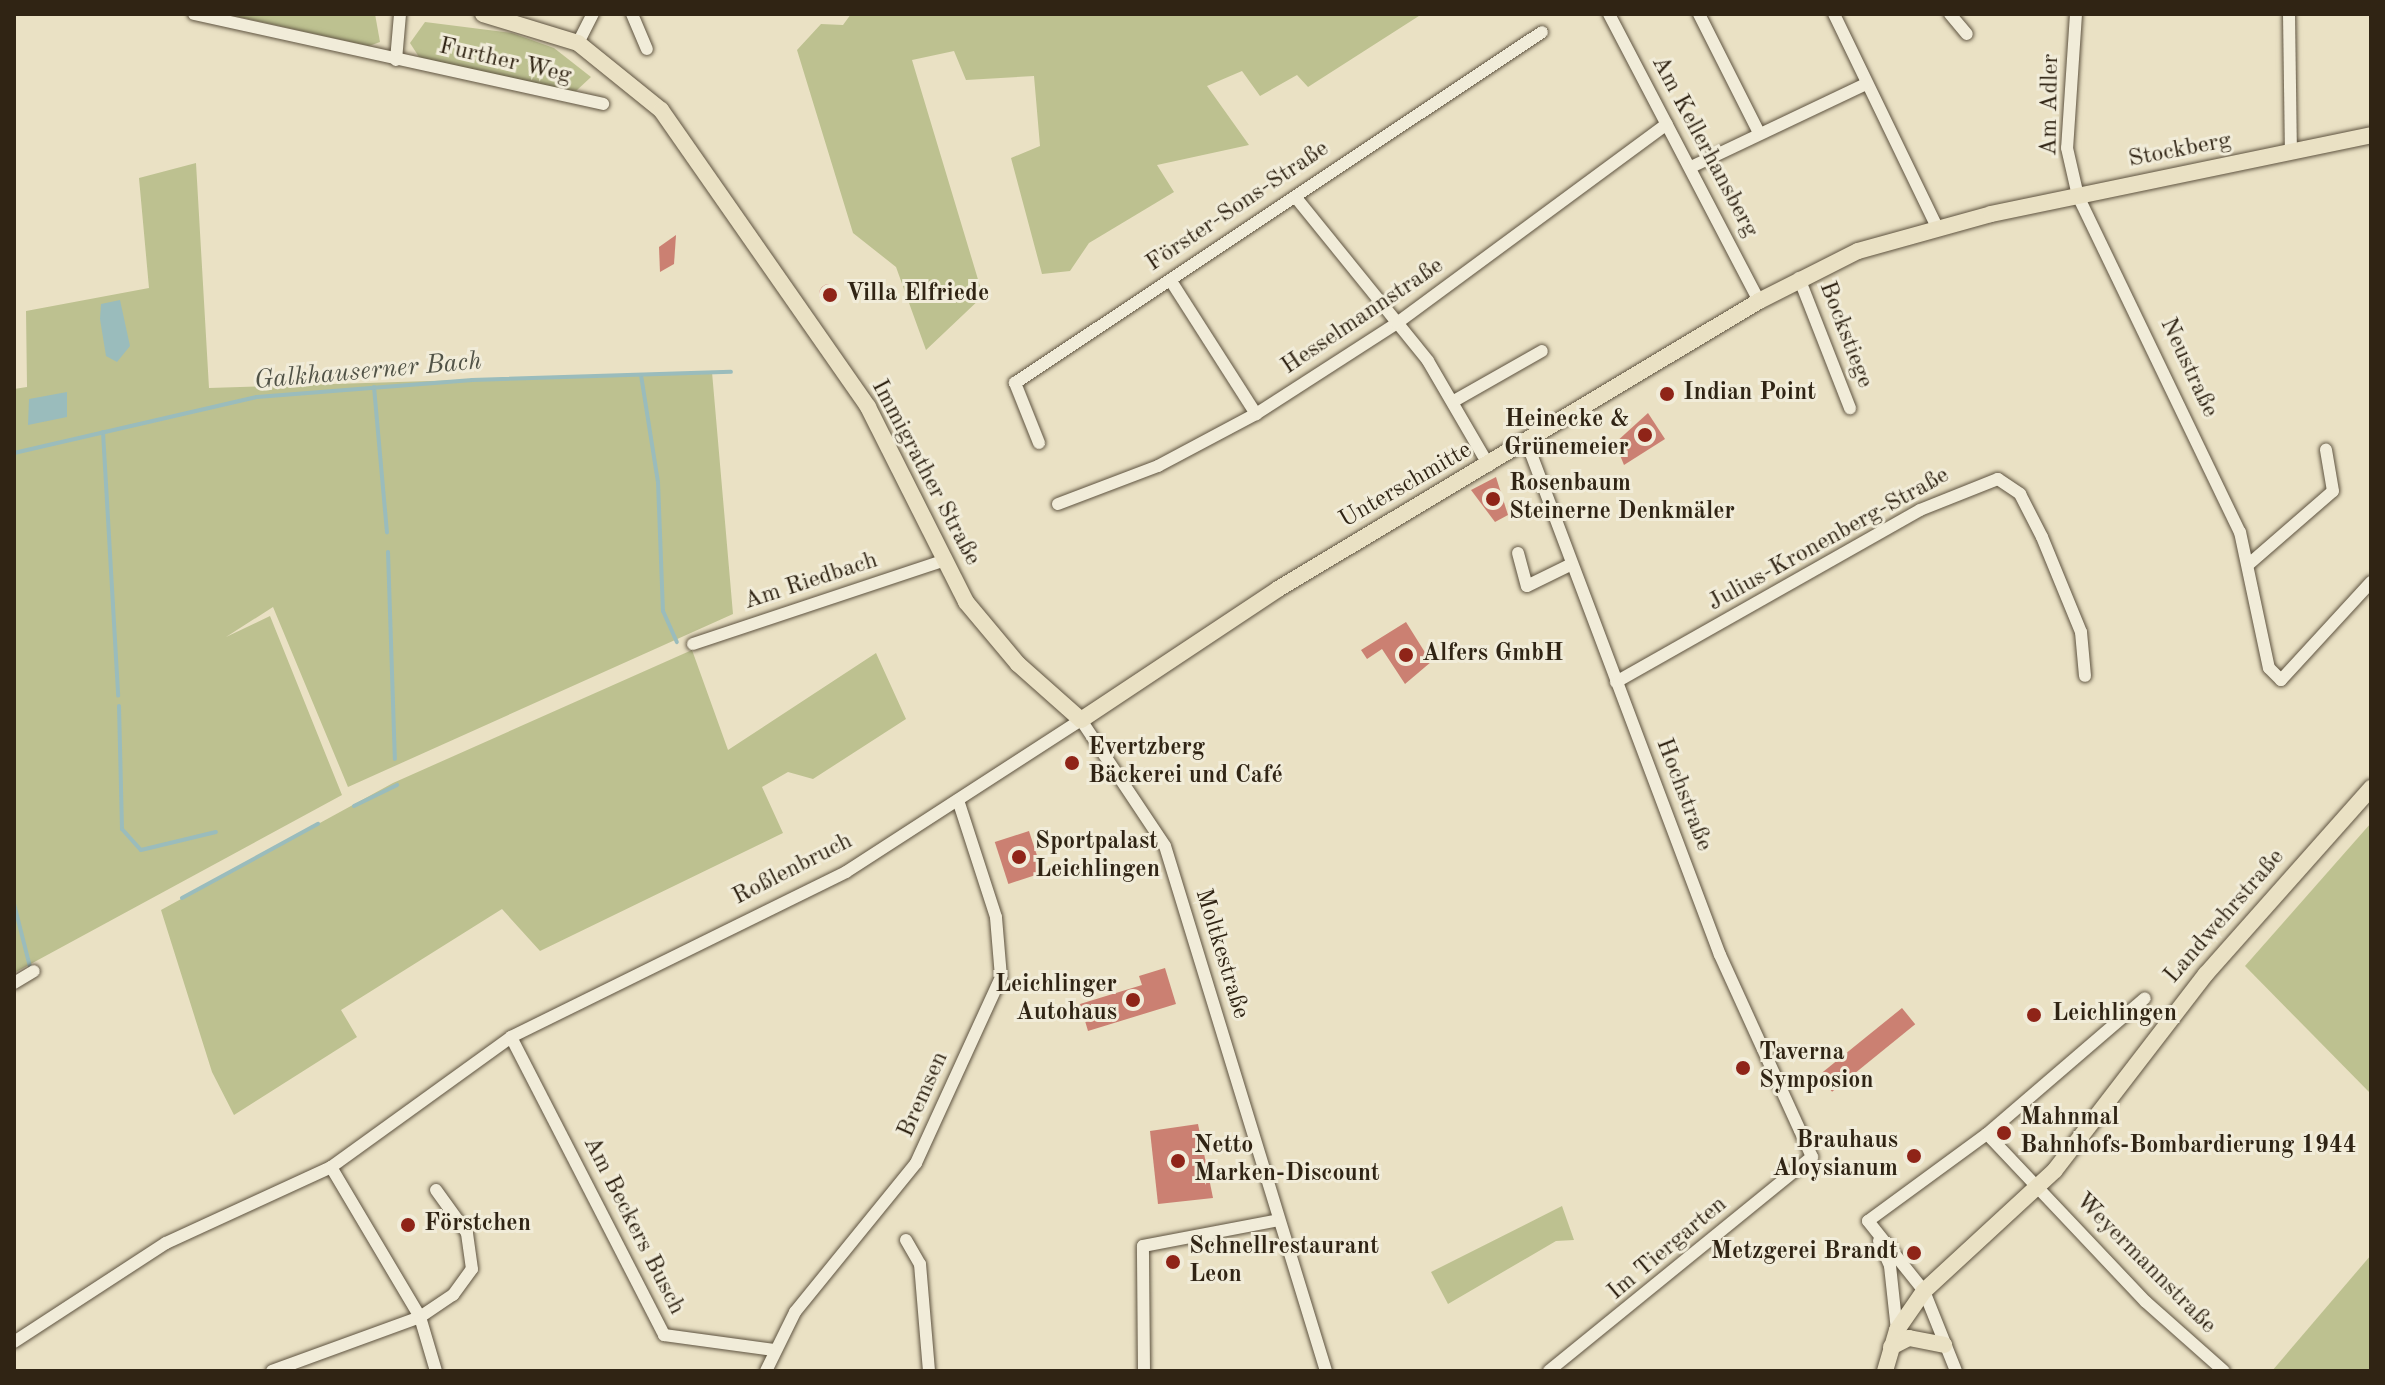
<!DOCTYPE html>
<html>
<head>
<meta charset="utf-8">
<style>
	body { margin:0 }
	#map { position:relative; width:2385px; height:1385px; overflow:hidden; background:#eae1c4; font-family:"Old Standard TT",serif }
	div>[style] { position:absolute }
	.green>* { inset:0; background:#bdc190 }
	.water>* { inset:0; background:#9abcbc }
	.stream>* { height:4px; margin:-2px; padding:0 2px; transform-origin:2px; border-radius:2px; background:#9abcbc }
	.building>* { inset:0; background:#cb8072; transform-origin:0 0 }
	.round { border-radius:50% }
	.roads { filter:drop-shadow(0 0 2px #5e5340) drop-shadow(0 0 2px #5e5340) }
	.minor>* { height:12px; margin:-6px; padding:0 6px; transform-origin:6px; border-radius:6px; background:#f1ecd9 }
	.major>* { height:16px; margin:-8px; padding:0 8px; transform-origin:8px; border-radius:8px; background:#eae1c4 }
	.dots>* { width:22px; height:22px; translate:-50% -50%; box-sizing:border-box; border:4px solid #f1ecd9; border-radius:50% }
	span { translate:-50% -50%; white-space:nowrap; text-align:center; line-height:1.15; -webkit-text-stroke:6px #f1ecd9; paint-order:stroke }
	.street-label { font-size:24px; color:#302414 }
	.poi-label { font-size:24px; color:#302414; font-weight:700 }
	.left { translate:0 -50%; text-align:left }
	.right { translate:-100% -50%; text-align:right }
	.water-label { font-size:26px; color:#505246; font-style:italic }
	.frame { position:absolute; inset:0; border:16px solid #302414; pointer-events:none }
</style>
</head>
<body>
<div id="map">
	<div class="green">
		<div style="clip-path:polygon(226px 14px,375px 14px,380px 42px,369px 46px)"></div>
		<div style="clip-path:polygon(851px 14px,1422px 14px,1308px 87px,1297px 75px,1260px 96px,1242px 71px,1207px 86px,1249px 145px,1157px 165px,1174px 192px,1089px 243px,1070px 271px,1042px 274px,1011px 158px,1040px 146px,1034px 76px,966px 80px,954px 51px,912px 60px,983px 296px,926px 350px,896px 267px,853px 233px,797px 50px,821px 24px,843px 25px)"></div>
		<div style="clip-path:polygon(425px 22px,512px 33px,554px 48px,591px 77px,576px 91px,558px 90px,419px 57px,410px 43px)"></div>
		<div style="clip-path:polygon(196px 163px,209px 388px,712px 372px,733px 614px,348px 787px,273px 607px,226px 637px,270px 616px,342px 795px,14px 973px,14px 389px,27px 387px,26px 311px,149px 288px,139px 178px)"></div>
		<div style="clip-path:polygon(692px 650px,728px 750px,876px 653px,906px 719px,813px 779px,788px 772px,762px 787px,783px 833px,540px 951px,502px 909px,341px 1010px,357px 1037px,234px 1115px,212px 1072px,161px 910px,393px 783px)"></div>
		<div style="clip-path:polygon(2371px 823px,2371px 1094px,2245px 966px)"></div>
		<div style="clip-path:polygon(1562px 1206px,1574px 1240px,1556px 1241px,1448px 1304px,1431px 1272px)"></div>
		<div style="clip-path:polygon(2371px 1255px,2371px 1371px,2272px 1371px)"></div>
	</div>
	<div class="water">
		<div style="clip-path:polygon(120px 300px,130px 346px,117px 362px,106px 356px,100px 319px,101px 304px)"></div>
		<div style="clip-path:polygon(67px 392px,67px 417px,28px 425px,29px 399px)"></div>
	</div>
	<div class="stream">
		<div style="left:641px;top:375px;width:108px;rotate:81deg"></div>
		<div style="left:658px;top:482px;width:129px;rotate:87.8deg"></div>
		<div style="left:663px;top:611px;width:34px;rotate:66deg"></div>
		<div style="left:374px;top:387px;width:146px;rotate:84.9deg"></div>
		<div style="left:103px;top:432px;width:264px;rotate:86.7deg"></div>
		<div style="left:14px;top:453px;width:249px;rotate:-13deg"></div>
		<div style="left:257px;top:397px;width:216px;rotate:-4.5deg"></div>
		<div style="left:472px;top:380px;width:259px;rotate:-1.8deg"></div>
		<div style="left:388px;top:552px;width:207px;rotate:88.1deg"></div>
		<div style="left:119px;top:706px;width:123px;rotate:88.6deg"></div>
		<div style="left:122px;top:829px;width:28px;rotate:48deg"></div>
		<div style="left:141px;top:850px;width:77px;rotate:-13.5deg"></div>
		<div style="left:354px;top:806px;width:48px;rotate:-26deg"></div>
		<div style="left:182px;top:898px;width:155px;rotate:-28.6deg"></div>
		<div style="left:14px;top:904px;width:65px;rotate:75.7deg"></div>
	</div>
	<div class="building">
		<div style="clip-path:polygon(676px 235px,674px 264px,660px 272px,659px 247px)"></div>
		<div class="round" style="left:819px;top:284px;width:20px;height:20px"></div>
		<div style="clip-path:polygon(1648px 413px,1665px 439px,1624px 465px,1615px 443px)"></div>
		<div style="clip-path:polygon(1496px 477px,1508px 515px,1495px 522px,1471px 490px)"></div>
		<div style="clip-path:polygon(1406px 622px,1431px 662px,1405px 684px,1382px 649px,1367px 659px,1361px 650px)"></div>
		<div style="left:1029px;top:831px;width:44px;height:36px;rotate:72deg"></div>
		<div style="clip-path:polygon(1165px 968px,1176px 1004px,1088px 1031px,1080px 1004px,1142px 985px,1139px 976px)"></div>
		<div style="left:1902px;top:1008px;width:21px;height:107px;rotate:51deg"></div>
		<div style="clip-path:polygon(1198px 1124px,1213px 1198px,1158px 1204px,1150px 1131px)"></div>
	</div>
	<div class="roads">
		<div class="minor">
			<div style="left:194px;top:14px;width:419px;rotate:12.4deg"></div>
			<div style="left:632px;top:14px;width:38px;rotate:67deg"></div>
			<div style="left:1609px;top:14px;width:324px;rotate:62.4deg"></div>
			<div style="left:1699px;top:14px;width:133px;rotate:63.2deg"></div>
			<div style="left:1834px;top:14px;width:237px;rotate:64.2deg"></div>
			<div style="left:1950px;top:14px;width:26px;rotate:50deg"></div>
			<div style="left:2076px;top:14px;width:134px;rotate:93.8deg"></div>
			<div style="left:2067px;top:148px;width:49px;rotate:77.1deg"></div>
			<div style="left:2078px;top:196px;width:373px;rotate:64.3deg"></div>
			<div style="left:2240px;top:532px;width:139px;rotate:78deg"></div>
			<div style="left:2269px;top:668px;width:17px;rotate:45deg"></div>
			<div style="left:2281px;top:680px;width:133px;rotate:-47.4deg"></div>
			<div style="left:2289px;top:14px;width:139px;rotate:89.2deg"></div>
			<div style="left:578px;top:43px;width:33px;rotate:-63deg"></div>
			<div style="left:396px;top:60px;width:46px;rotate:-85deg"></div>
			<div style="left:1691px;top:167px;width:194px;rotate:-25.4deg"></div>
			<div style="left:1297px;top:199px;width:208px;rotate:51deg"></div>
			<div style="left:1428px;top:361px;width:121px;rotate:59.8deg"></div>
			<div style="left:1799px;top:278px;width:140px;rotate:68.6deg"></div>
			<div style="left:1171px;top:281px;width:158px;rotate:57.4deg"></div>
			<div style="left:1454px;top:401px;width:101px;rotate:-29.6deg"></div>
			<div style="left:1039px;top:443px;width:65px;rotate:-111.8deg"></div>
			<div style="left:1015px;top:383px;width:633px;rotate:-33.66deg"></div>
			<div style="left:1527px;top:443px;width:547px;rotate:69.35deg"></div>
			<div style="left:1720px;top:955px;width:222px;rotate:65.5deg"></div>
			<div style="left:1812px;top:1157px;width:339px;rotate:140.9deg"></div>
			<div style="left:1058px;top:504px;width:107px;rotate:-20.8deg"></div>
			<div style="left:1158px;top:466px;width:111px;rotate:-28deg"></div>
			<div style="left:1256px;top:414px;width:168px;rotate:-32.8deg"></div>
			<div style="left:1397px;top:323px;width:335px;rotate:-36.4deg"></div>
			<div style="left:1518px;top:553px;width:34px;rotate:75deg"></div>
			<div style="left:1527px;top:586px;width:50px;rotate:-26.1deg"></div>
			<div style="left:2249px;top:564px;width:111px;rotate:-41deg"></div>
			<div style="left:2333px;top:491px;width:42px;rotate:-99.7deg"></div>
			<div style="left:693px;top:644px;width:262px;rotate:-18.4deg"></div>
			<div style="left:1616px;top:682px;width:349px;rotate:-29.5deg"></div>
			<div style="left:1920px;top:510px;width:84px;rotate:-21.7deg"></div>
			<div style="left:1998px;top:479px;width:27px;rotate:34deg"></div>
			<div style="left:2020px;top:494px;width:48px;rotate:62.9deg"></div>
			<div style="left:2042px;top:537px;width:103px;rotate:67.7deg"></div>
			<div style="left:2081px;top:632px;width:44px;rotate:84.8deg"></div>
			<div style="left:14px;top:983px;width:23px;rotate:-31deg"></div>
			<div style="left:511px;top:1037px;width:335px;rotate:62.8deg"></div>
			<div style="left:664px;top:1335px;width:111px;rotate:7.8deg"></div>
			<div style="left:1987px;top:1134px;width:231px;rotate:46.6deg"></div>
			<div style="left:2146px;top:1302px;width:104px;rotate:41.5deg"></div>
			<div style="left:331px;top:1167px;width:174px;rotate:59.3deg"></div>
			<div style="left:420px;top:1317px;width:56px;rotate:73.5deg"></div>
			<div style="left:1868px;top:1221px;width:147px;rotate:-36.2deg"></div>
			<div style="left:1987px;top:1134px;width:208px;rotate:-40.7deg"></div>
			<div style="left:1868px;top:1221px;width:90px;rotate:51.3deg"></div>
			<div style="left:1924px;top:1291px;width:86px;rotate:68.2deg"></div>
			<div style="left:906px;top:1240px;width:28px;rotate:60deg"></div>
			<div style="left:920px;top:1264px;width:107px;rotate:85.2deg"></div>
			<div style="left:1879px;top:1241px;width:27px;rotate:66deg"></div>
			<div style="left:1890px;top:1266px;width:64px;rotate:83.8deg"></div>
			<div style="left:14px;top:1342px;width:181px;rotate:-33.1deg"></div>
			<div style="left:166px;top:1243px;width:182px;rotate:-24.7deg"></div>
			<div style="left:331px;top:1167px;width:222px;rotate:-35.8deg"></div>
			<div style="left:511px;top:1037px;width:373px;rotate:-26.2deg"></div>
			<div style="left:846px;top:872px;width:280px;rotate:-32.9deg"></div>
			<div style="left:1081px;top:720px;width:151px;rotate:56.3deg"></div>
			<div style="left:1165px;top:846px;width:549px;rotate:72.95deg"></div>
			<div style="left:272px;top:1371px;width:158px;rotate:-20deg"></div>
			<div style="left:420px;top:1317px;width:40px;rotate:-34deg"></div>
			<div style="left:453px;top:1295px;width:32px;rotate:-54deg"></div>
			<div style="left:472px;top:1269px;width:36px;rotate:-98deg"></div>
			<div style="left:467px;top:1233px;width:53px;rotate:-125.8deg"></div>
			<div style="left:766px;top:1371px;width:66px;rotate:-63.8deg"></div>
			<div style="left:795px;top:1312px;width:192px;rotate:-50.9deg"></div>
			<div style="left:916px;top:1163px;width:205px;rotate:-65.4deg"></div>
			<div style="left:1001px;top:977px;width:60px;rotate:-94.8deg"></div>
			<div style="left:996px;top:917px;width:123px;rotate:-108deg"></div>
			<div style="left:1144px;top:1371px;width:125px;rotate:-90.5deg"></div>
			<div style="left:1143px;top:1246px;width:138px;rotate:-10.8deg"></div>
		</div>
		<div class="major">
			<div style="left:483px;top:14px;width:99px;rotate:17deg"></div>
			<div style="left:578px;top:43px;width:107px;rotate:38.9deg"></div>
			<div style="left:661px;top:110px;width:362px;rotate:55.1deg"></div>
			<div style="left:868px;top:407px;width:218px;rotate:63.3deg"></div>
			<div style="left:966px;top:602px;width:81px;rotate:50deg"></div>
			<div style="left:1018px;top:664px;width:84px;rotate:41.6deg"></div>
			<div style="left:1081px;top:720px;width:237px;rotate:-33.6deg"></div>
			<div style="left:1278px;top:589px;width:561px;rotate:-30.91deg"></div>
			<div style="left:1759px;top:301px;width:111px;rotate:-26.8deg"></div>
			<div style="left:1858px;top:251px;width:138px;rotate:-15.5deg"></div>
			<div style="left:1991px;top:214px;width:388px;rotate:-11.7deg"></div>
			<div style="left:1891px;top:1347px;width:20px;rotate:-27deg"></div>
			<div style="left:1909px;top:1338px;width:36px;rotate:11deg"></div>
			<div style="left:1885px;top:1371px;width:43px;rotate:-73.7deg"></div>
			<div style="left:1897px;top:1330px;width:47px;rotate:-55.3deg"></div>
			<div style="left:1924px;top:1291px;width:178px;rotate:-42.7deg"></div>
			<div style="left:2055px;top:1170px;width:247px;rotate:-52.4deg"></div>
			<div style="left:2206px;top:974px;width:249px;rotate:-48.4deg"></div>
		</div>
	</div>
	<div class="dots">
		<div style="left:830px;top:295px;background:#8f2418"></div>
		<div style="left:1667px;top:394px;background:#8f2418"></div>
		<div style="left:1645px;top:435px;background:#8f2418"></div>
		<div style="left:1493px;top:499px;background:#8f2418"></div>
		<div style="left:1406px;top:655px;background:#8f2418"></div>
		<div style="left:1072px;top:763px;background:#8f2418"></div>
		<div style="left:1019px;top:857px;background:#8f2418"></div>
		<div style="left:1133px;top:1000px;background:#8f2418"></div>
		<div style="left:2034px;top:1015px;background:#8f2418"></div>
		<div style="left:1743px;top:1068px;background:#8f2418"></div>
		<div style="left:2004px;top:1133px;background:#8f2418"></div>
		<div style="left:1914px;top:1156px;background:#8f2418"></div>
		<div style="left:1178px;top:1161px;background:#8f2418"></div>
		<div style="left:408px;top:1225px;background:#8f2418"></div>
		<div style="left:1914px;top:1253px;background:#8f2418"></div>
		<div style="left:1173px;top:1262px;background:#8f2418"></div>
	</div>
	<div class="street-label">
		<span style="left:505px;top:62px;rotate:13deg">Further Weg</span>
		<span style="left:2051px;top:105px;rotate:-89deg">Am Adler</span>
		<span style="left:1704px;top:147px;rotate:62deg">Am Kellerhansberg</span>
		<span style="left:2180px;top:151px;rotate:-11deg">Stockberg</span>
		<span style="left:1238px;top:207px;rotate:-34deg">Förster-Sons-Straße</span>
		<span style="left:1363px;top:317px;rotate:-34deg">Hesselmannstraße</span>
		<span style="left:1845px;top:335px;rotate:69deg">Bockstiege</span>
		<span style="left:2188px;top:368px;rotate:65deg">Neustraße</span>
		<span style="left:925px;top:473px;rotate:62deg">Immigrather Straße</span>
		<span style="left:1406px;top:486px;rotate:-30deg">Unterschmitte</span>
		<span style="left:1829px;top:540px;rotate:-29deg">Julius-Kronenberg-Straße</span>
		<span style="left:811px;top:582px;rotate:-18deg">Am Riedbach</span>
		<span style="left:1683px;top:795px;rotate:69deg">Hochstraße</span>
		<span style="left:793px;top:870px;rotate:-27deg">Roßlenbruch</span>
		<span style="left:2225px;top:917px;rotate:-49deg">Landwehrstraße</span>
		<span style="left:1221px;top:954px;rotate:73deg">Moltkestraße</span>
		<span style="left:924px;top:1095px;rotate:-66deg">Bremsen</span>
		<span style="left:633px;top:1226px;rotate:63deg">Am Beckers Busch</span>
		<span style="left:1668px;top:1249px;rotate:-40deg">Im Tiergarten</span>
		<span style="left:2145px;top:1264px;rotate:45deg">Weyermannstraße</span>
	</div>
	<div class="poi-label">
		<span class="left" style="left:846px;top:295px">Villa Elfriede</span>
		<span class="left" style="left:1683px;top:394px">Indian Point</span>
		<span class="right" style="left:1629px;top:435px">Heinecke &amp;<br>Grünemeier</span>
		<span class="left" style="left:1509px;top:499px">Rosenbaum<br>Steinerne Denkmäler</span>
		<span class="left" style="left:1422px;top:655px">Alfers GmbH</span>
		<span class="left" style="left:1088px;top:763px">Evertzberg<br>Bäckerei und Café</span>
		<span class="left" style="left:1035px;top:857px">Sportpalast<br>Leichlingen</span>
		<span class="right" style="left:1117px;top:1000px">Leichlinger<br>Autohaus</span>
		<span class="left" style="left:2052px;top:1015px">Leichlingen</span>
		<span class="left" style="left:1759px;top:1068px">Taverna<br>Symposion</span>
		<span class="left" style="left:2020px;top:1133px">Mahnmal<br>Bahnhofs-Bombardierung 1944</span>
		<span class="right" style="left:1898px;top:1156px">Brauhaus<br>Aloysianum</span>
		<span class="left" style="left:1194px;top:1161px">Netto<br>Marken-Discount</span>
		<span class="left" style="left:424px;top:1225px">Förstchen</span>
		<span class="left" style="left:1189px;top:1262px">Schnellrestaurant<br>Leon</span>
		<span class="right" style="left:1898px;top:1253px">Metzgerei Brandt</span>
	</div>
	<div class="water-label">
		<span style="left:368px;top:372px;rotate:-5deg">Galkhauserner Bach</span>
	</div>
	<div class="frame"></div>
</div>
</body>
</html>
